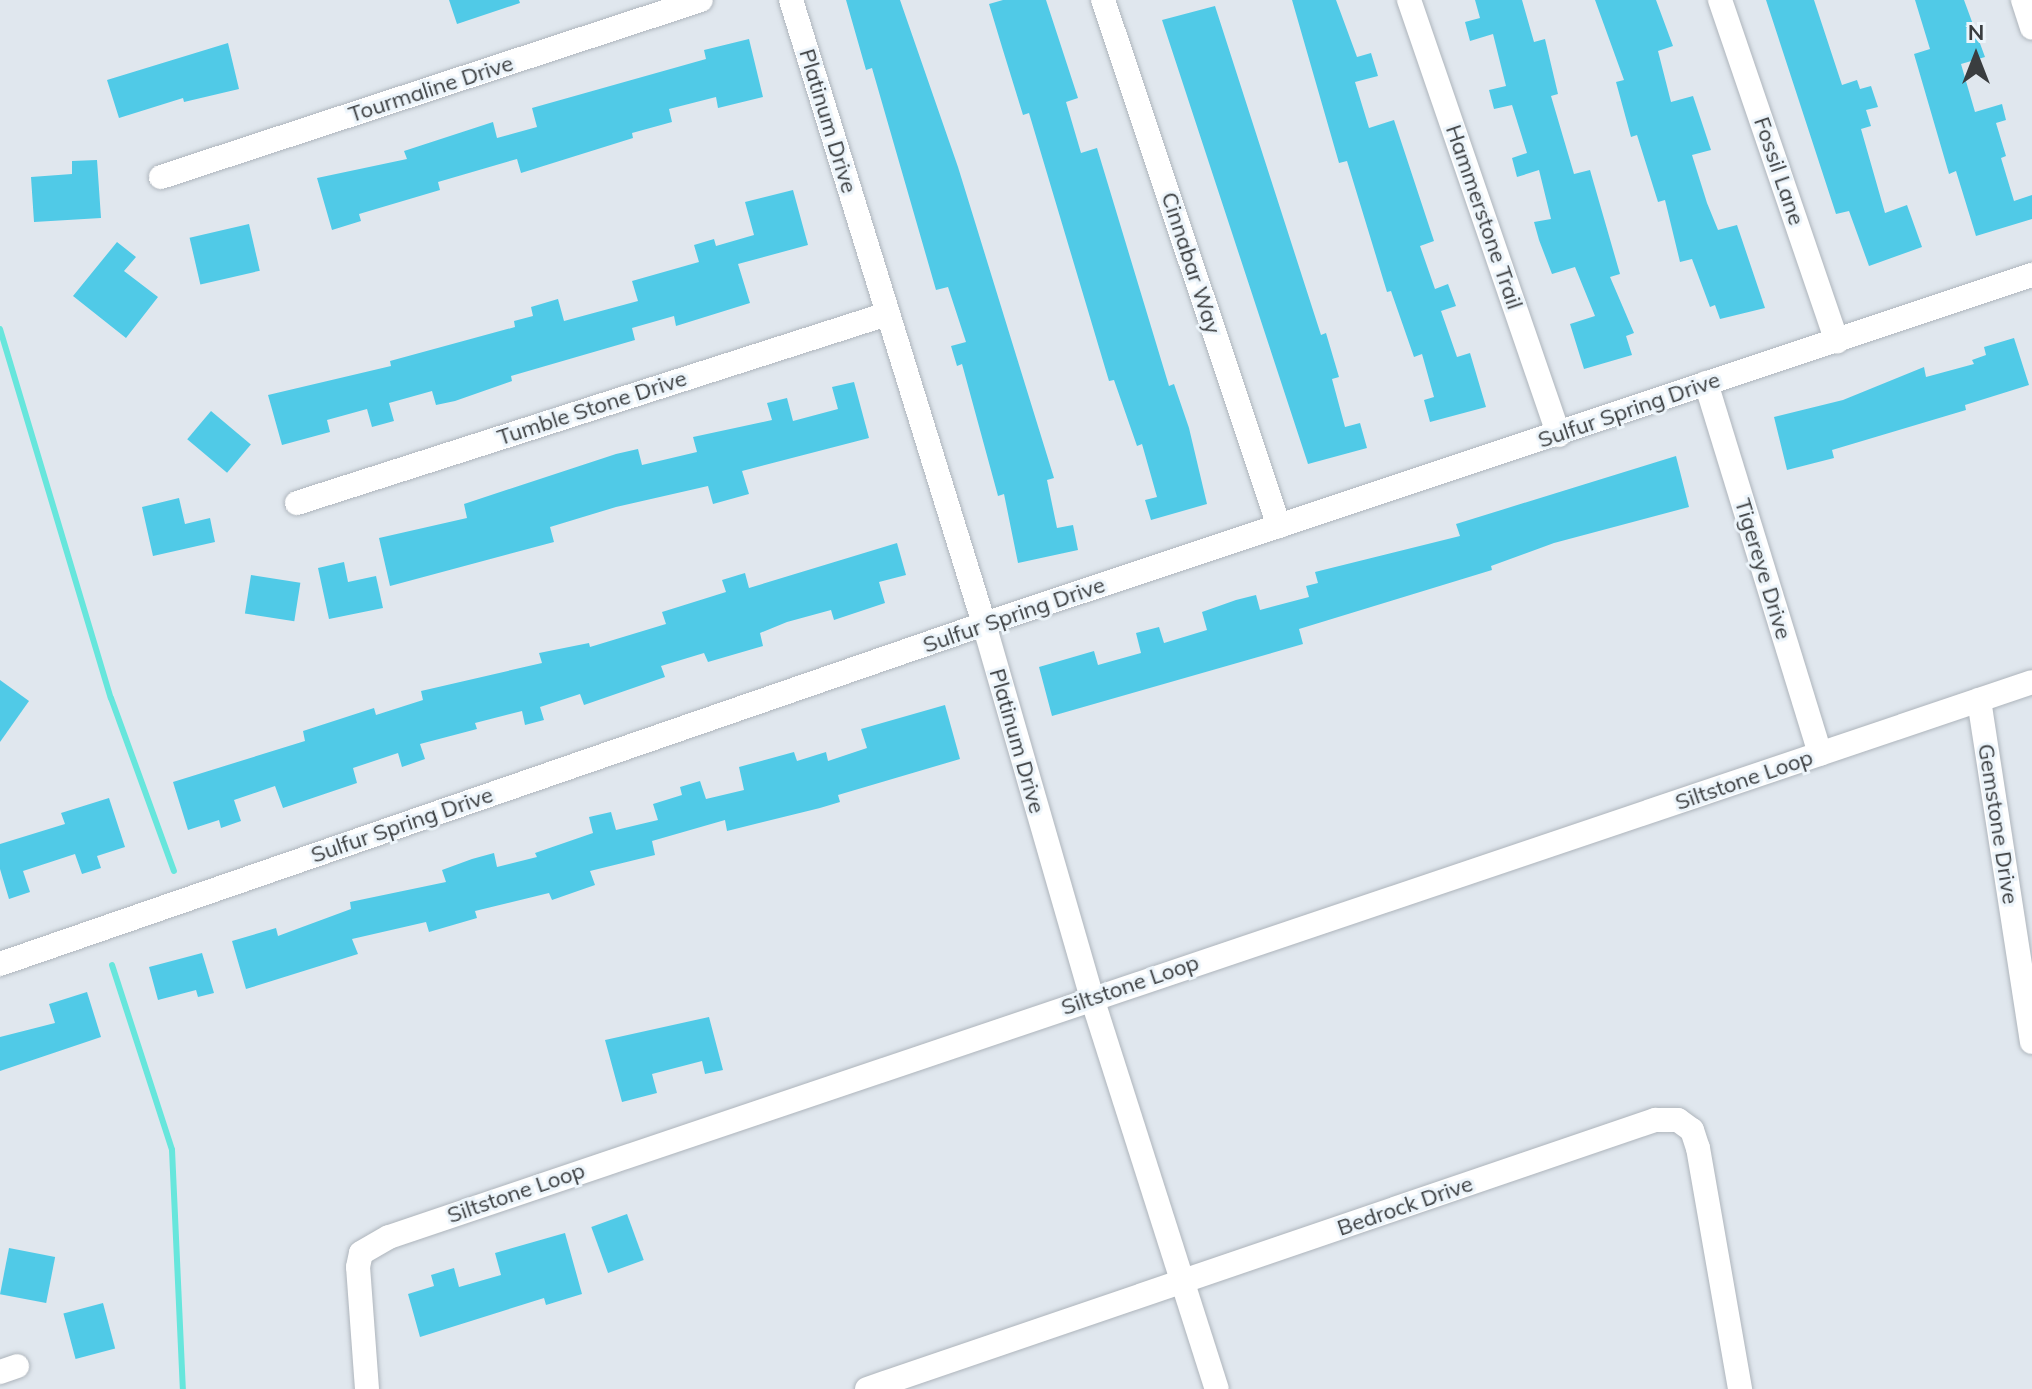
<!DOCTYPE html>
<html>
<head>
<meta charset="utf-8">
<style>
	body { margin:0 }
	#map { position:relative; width:2032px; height:1389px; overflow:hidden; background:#e0e7ee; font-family:Mulish,sans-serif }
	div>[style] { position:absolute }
	.stream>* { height:6px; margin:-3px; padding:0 3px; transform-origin:3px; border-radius:3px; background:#67e6dc }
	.building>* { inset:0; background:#50cae7; transform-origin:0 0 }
	.roads { filter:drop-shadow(0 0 2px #aeb5bc) drop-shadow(0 0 2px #aeb5bc) }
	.minor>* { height:24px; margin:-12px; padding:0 12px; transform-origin:12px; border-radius:12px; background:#fff }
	span { translate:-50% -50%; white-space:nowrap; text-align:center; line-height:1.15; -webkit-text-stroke:6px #edf5fb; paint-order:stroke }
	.street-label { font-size:22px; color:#3a3d3f }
	.north { position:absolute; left:1936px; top:16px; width:80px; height:80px; -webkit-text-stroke:6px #edf5fb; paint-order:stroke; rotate:0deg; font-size:22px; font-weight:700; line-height:32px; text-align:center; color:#3a3d3f }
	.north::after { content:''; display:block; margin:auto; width:28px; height:36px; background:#3a3d3f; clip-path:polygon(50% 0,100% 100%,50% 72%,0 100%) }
</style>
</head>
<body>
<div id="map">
	<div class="stream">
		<div style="left:0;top:329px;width:385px;rotate:73.3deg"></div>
		<div style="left:111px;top:698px;width:184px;rotate:70deg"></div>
		<div style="left:112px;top:965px;width:194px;rotate:72deg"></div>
		<div style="left:172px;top:1150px;width:239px;rotate:87.4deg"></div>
	</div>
	<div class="building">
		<div style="clip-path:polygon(449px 0,519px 0,520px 3px,457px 24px)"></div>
		<div style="clip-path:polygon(846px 0,900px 0,958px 167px,1054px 478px,1047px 480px,1057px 528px,1073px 525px,1078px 550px,1018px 563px,1004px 494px,998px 496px,962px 364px,957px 366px,951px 346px,966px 342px,948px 287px,936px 290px,872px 68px,866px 70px)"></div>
		<div style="clip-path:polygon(1003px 0,1046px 0,1078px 98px,1066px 102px,1081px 153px,1097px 148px,1169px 386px,1174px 384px,1189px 428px,1207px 504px,1151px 520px,1145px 500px,1157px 497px,1142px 444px,1137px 446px,1114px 380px,1109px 381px,1029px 113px,1023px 115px,1002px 47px,989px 4px)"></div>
		<div style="clip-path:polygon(1292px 0,1336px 0,1357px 57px,1371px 53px,1378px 76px,1355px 82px,1369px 128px,1394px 120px,1434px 241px,1420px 246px,1435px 289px,1448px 284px,1456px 306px,1441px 311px,1457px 357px,1470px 353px,1486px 407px,1430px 422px,1424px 400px,1434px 397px,1422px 354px,1414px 357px,1391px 291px,1387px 292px,1347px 161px,1339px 163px)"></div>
		<div style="clip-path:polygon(1475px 0,1522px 0,1534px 42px,1545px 39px,1558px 94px,1551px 96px,1574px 174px,1590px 170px,1620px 274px,1610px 277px,1634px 333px,1626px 336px,1632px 355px,1584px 369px,1570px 324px,1595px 316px,1575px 267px,1552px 274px,1539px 240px,1534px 222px,1551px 219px,1539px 170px,1517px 177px,1512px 158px,1527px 153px,1512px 105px,1494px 109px,1489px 90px,1506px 86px,1493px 34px,1470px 41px,1465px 22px,1480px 18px)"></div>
		<div style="clip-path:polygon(1595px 0,1656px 0,1673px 46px,1658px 51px,1671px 102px,1693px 96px,1711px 150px,1692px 155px,1707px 203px,1718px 230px,1737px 225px,1765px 308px,1720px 319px,1715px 305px,1710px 307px,1692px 259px,1680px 262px,1665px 200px,1658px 202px,1637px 135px,1631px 137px,1616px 82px,1624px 80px)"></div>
		<div style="clip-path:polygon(1766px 0,1814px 0,1842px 85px,1857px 80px,1860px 89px,1871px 86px,1878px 107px,1866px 110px,1871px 126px,1861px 129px,1885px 213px,1907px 205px,1922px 247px,1869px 266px,1849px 211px,1836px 214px)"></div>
		<div style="clip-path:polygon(1915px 0,1964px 0,1985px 57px,1961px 64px,1975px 112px,2002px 104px,2006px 120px,1996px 123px,2006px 156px,2001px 158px,2014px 201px,2032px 195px,2032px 219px,1976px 236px,1956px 171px,1949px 174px,1914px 54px,1930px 49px)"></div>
		<div style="clip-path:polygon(1215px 6px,1321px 335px,1326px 333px,1339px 377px,1332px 379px,1345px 427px,1360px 423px,1367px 448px,1308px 464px,1162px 20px)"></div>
		<div style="clip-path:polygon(749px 39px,763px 97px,718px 108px,716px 97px,669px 109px,672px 122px,632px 133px,633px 138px,521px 173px,517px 159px,438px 182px,440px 190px,359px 214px,361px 221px,332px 230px,317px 178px,407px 159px,404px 151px,493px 122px,497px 138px,537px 127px,532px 108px,706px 59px,704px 50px)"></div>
		<div style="clip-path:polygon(228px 43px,239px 89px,184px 102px,183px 98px,119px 118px,107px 80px)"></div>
		<div style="clip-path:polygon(97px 160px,101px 218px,34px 222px,31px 177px,72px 174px,72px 161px)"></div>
		<div style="clip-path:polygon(793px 190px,808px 245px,738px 264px,750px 303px,676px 326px,674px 316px,632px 328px,635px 340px,511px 376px,512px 381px,455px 401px,436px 405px,432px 391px,389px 403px,394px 421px,372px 427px,367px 409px,327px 420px,330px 432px,282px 445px,268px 395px,391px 366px,390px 361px,515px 327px,514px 321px,533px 316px,531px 307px,558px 299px,564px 321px,638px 301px,632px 281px,699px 262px,694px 245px,714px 239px,716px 246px,754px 235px,745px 202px)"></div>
		<div style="left:249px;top:224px;width:48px;height:61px;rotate:77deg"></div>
		<div style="clip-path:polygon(117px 242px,136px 257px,124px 271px,158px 297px,126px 338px,73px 296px)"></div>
		<div style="clip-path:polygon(2014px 338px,2029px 385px,1965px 405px,1966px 410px,1832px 450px,1834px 458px,1787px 470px,1774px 417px,1843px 400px,1924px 367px,1926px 377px,1974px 364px,1972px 360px,1986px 355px,1984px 347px)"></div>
		<div style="clip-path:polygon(854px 382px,869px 438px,742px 471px,749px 494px,713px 504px,708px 486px,616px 507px,550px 527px,554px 542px,390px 586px,379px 538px,467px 518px,464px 504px,616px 454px,638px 449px,642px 465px,697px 452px,693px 437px,772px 420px,767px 403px,787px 398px,793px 421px,838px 409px,832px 387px)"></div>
		<div style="left:211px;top:411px;width:52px;height:37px;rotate:40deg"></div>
		<div style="clip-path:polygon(1676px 456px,1689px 507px,1554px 543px,1491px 566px,1492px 570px,1299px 629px,1303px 644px,1052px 716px,1039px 667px,1094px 651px,1098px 665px,1141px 653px,1136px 633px,1159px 627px,1164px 643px,1207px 630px,1202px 612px,1236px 600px,1256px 595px,1260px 610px,1309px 597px,1306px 586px,1318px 583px,1315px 572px,1460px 536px,1456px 524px)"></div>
		<div style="clip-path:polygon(179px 498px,185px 524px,210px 518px,215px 542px,153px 556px,142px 507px)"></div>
		<div style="clip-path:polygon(897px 543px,906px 575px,879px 582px,885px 603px,834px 620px,831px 610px,787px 622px,760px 633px,763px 646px,708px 662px,704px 653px,661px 666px,665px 677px,584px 705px,580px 694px,540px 707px,544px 720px,525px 725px,522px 711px,475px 723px,477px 729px,420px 744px,425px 759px,402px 767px,398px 753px,353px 768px,357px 783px,283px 808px,275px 786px,234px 800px,241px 821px,221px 828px,219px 820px,188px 830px,173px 782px,305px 741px,303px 731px,374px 708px,376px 715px,423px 700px,421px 691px,542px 663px,539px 653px,589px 643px,590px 647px,666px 624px,662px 612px,726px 592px,722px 580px,745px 573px,749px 588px)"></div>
		<div style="clip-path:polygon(344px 562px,348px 582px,376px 576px,383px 608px,329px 619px,318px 568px)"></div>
		<div style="left:251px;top:575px;width:50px;height:39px;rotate:9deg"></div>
		<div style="clip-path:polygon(0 680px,29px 701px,0 742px)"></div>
		<div style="clip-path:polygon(945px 705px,960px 759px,838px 795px,840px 802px,820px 808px,727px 831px,725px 820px,652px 841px,655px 855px,590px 871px,595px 885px,552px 900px,549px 893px,475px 911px,477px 918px,429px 932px,426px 922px,352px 939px,358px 954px,246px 989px,232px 941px,276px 928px,278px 936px,351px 909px,350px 902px,446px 882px,442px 870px,472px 859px,494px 853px,497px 867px,537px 857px,535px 853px,593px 833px,589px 817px,611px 812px,616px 830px,658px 820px,653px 804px,682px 795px,680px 787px,700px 781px,706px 799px,744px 790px,739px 767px,794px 752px,797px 761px,826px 752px,828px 761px,867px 748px,861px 729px)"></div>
		<div style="clip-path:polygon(109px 798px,125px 847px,97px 856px,101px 868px,82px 874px,75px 854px,23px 871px,30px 892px,9px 899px,0 869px,0 844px,65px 824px,61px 813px)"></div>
		<div style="clip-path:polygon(202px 953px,214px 993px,198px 997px,196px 990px,158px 1000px,149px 967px)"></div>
		<div style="clip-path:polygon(87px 992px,101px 1037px,0 1071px,0 1037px,55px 1023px,49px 1004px)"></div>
		<div style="clip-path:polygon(709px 1017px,723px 1070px,705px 1074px,702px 1061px,652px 1074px,657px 1093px,622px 1102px,605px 1040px)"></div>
		<div style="left:627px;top:1214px;width:49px;height:38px;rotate:70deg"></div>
		<div style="clip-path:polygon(565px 1233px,582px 1294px,546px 1305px,544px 1298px,420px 1337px,408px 1294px,434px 1286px,431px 1275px,454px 1268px,459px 1287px,501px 1275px,495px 1253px)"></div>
		<div style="left:9px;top:1248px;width:47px;height:47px;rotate:11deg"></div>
		<div style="left:103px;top:1303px;width:47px;height:41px;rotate:75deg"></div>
	</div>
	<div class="roads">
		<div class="minor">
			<div style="left:791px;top:0;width:653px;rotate:72.81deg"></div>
			<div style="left:984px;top:624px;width:389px;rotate:73.9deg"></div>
			<div style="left:1092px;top:998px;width:410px;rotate:72.3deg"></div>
			<div style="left:1103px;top:0;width:555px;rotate:71.5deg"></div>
			<div style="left:1409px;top:0;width:460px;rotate:71deg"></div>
			<div style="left:1720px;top:0;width:361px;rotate:71.1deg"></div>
			<div style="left:2023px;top:0;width:29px;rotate:72deg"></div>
			<div style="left:161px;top:177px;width:568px;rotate:-18.15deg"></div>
			<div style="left:1706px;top:383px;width:388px;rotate:72.9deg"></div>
			<div style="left:297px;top:503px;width:620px;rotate:-17.76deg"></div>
			<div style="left:1979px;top:700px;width:346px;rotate:81.2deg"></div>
			<div style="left:0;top:964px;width:1041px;rotate:-19.06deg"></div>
			<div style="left:984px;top:624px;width:1105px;rotate:-18.42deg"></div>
			<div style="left:0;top:1372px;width:18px;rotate:-19deg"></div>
			<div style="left:367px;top:1389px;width:122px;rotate:-94.2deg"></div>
			<div style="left:358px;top:1267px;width:14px;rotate:-78deg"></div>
			<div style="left:361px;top:1253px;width:32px;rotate:-30deg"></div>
			<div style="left:389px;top:1237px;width:1734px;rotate:-18.66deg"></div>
			<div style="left:867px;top:1389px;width:833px;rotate:-18.85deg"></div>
			<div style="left:1655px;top:1120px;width:23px"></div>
			<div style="left:1678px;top:1120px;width:17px;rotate:36deg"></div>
			<div style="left:1692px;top:1130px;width:19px;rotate:72deg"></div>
			<div style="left:1698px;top:1148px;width:245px;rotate:80.1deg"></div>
		</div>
	</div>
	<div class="street-label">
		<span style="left:431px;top:89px;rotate:-18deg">Tourmaline Drive</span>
		<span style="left:828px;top:121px;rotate:73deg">Platinum Drive</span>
		<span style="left:1779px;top:171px;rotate:71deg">Fossil Lane</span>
		<span style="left:1484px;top:217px;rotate:71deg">Hammerstone Trail</span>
		<span style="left:1191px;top:263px;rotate:72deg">Cinnabar Way</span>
		<span style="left:592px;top:408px;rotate:-18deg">Tumble Stone Drive</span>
		<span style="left:1629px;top:410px;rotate:-19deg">Sulfur Spring Drive</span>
		<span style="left:1763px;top:569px;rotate:73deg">Tigereye Drive</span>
		<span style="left:1014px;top:615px;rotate:-19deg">Sulfur Spring Drive</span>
		<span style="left:1017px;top:741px;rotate:74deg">Platinum Drive</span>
		<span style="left:1744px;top:780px;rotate:-19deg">Siltstone Loop</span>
		<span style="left:1998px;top:824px;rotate:81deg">Gemstone Drive</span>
		<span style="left:402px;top:825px;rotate:-19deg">Sulfur Spring Drive</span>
		<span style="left:1130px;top:985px;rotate:-19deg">Siltstone Loop</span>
		<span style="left:516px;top:1193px;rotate:-19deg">Siltstone Loop</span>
		<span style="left:1405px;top:1206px;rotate:-19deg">Bedrock Drive</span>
	</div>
	<div class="north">N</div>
</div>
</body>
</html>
